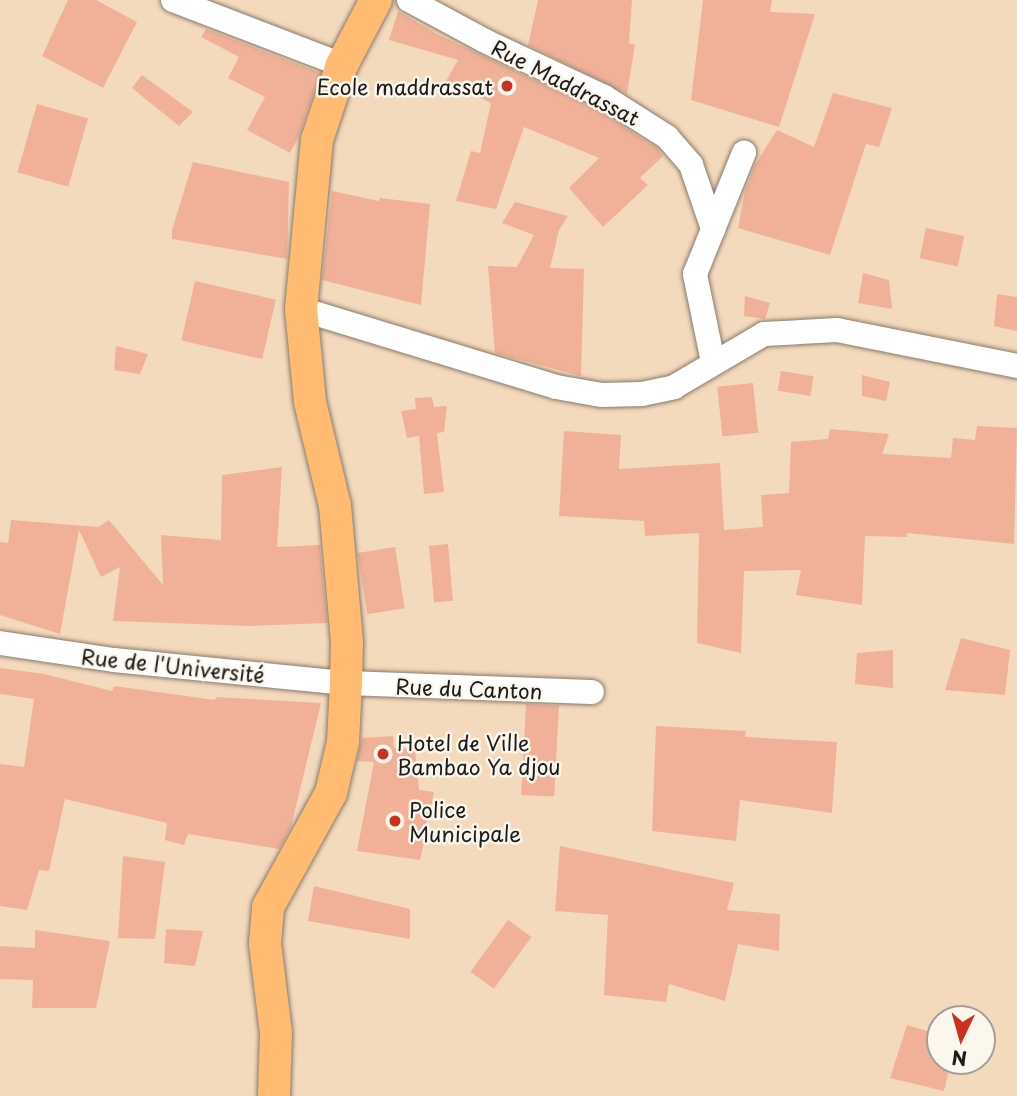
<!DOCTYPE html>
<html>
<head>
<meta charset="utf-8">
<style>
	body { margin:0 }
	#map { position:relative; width:1017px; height:1096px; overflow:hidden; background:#f4dabd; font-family:"Playpen Sans",sans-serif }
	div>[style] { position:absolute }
	.building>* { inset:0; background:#f0b198; transform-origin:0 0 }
	.roads { filter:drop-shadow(0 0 2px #887b6c) drop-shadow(0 0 2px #887b6c) }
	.minor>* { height:24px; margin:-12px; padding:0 12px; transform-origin:12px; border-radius:12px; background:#fff }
	.major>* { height:32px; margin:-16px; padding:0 16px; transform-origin:16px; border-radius:16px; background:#febb71 }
	.dots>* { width:19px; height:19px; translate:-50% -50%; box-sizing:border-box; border:4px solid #fbf7ec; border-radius:50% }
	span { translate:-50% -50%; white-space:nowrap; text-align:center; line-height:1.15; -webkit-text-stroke:5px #fbf7ec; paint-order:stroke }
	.street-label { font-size:21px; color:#1c1c1c }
	.poi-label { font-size:21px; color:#1c1c1c }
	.right { translate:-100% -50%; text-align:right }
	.left { translate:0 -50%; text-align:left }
	.north { position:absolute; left:926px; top:1005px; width:70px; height:70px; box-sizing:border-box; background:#fbf7ec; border:2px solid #a29f99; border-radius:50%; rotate:185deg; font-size:19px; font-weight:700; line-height:28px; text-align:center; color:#1c1c1c }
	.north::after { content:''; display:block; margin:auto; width:24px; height:32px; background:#c8321e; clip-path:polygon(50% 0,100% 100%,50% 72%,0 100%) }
</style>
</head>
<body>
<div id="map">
	<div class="building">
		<div style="clip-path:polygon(68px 0,96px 0,137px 22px,103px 88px,42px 56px)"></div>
		<div style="clip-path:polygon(538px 0,632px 0,629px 43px,635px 45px,627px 94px,528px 45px)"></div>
		<div style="clip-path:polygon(703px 0,772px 0,770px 12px,815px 14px,779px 127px,691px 100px)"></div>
		<div style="clip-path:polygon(398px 11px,437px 34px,597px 110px,657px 148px,663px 156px,640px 178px,648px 185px,603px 227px,569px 188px,599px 158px,524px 127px,496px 209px,456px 201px,471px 151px,480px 153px,491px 103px,446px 81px,458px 60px,389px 40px)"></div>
		<div style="clip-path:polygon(206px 29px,320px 73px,299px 136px,290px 153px,247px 130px,265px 97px,228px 78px,239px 57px,201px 37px)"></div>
		<div style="clip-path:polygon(142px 75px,193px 112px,179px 126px,132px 88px)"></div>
		<div style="clip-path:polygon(833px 93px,892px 108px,879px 147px,866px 144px,830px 255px,738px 228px,745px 191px,755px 165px,777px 130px,814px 147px)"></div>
		<div style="left:37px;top:104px;width:53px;height:71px;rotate:16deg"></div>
		<div style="clip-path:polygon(193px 162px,289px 182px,287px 259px,172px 239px,172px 230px)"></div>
		<div style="clip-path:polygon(332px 191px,379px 201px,380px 198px,430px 204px,421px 305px,322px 280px)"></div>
		<div style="clip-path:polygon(515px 202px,568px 216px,559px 230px,550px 268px,584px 269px,581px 376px,495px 353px,488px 266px,517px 267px,534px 235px,502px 223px)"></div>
		<div style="left:926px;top:228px;width:39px;height:31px;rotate:12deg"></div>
		<div style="clip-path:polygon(863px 273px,889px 280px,892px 309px,858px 303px)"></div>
		<div style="left:195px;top:281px;width:83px;height:61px;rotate:13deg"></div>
		<div style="clip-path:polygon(997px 294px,1017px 297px,1017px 331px,994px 326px)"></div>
		<div style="clip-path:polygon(745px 296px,770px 303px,765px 319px,744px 316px)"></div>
		<div style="clip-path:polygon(116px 346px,148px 354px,140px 374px,114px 370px)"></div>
		<div style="left:781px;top:371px;width:33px;height:20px;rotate:9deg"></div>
		<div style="clip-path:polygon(862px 375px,890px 382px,886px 401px,862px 396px)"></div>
		<div style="left:753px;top:383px;width:50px;height:36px;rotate:84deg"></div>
		<div style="clip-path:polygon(432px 397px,434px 407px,447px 406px,444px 432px,437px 433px,444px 492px,424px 494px,419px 436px,407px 438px,401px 411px,416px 409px,415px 398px)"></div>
		<div style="clip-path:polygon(977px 426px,1017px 428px,1014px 544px,907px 533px,907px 537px,865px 536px,862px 605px,796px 595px,801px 570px,744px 571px,741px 653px,697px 643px,699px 533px,645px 536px,644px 521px,559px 516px,564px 431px,621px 435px,619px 469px,720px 463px,724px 530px,763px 527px,761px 495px,789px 493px,791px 442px,828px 439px,830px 429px,889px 434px,882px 454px,951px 458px,953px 438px,975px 440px)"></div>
		<div style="clip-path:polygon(282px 467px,277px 547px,320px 545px,327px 623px,250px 626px,113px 621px,120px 567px,101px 577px,79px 530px,60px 634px,0 615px,0 542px,8px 543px,11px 520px,98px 527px,109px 520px,163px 585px,161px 535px,221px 540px,222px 475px)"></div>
		<div style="left:448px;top:544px;width:57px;height:19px;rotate:85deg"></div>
		<div style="left:395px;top:547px;width:62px;height:38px;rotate:81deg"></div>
		<div style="clip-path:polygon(961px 638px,1010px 650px,1005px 695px,945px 690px)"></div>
		<div style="clip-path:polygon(893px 650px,893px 688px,855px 684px,857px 653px)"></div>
		<div style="clip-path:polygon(0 668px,44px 674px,112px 691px,114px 686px,215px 700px,216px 697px,321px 703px,291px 827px,279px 849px,188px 834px,184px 845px,165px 840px,167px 823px,65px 799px,49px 871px,39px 870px,27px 910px,0 906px,0 764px,24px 767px,34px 699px,0 694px)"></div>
		<div style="left:526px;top:704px;width:33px;height:91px;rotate:3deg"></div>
		<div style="clip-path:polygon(656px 726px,746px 731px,745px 737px,837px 742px,832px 813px,740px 800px,736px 841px,652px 831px)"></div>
		<div style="clip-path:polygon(393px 736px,394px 748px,415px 749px,419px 790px,434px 792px,420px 860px,357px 851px,374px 762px,357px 761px,362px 738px)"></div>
		<div style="clip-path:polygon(560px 846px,734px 883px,727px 910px,780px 914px,779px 951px,738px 944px,725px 1001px,669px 984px,666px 1002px,604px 995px,608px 915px,555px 911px)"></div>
		<div style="clip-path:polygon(123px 856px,165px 862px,155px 939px,118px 938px)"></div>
		<div style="clip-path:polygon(314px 886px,410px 909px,410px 939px,308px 921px)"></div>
		<div style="left:508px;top:920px;width:29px;height:64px;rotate:36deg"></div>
		<div style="clip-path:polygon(166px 929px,203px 931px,195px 966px,164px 963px)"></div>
		<div style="clip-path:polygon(35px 930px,110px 941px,96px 1008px,32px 1008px,33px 980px,0 979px,0 946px,35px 948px)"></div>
		<div style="clip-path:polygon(907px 1025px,940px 1035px,940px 1061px,951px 1061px,944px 1091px,890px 1078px)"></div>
	</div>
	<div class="roads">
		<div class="minor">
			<div style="left:173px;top:0;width:181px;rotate:21deg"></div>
			<div style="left:409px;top:0;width:86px;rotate:28.3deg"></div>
			<div style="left:485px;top:41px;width:132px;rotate:25.2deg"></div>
			<div style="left:604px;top:97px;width:75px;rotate:32.4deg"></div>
			<div style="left:667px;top:137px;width:37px;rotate:49deg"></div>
			<div style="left:691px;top:165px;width:68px;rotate:71deg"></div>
			<div style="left:301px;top:309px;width:267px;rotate:17deg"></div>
			<div style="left:556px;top:387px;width:47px;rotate:9.9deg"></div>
			<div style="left:602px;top:395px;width:40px;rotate:-1.4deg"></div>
			<div style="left:642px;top:394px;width:33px;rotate:-12deg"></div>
			<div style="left:674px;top:387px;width:104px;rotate:-30.5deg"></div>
			<div style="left:764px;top:334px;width:73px;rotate:-3.1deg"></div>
			<div style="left:837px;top:330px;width:184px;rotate:11.3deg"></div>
			<div style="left:713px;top:362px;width:90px;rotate:-101.6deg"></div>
			<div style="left:695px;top:274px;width:131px;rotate:-68deg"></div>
			<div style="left:0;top:643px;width:115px;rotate:8.5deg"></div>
			<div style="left:114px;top:660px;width:233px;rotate:5.7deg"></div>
			<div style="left:346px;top:683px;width:246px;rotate:2.1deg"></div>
		</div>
		<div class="major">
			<div style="left:274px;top:1096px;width:63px;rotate:-88.2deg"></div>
			<div style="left:276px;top:1033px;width:91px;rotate:-97deg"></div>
			<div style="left:265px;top:943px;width:36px;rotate:-85deg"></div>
			<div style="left:268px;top:907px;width:130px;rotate:-61.1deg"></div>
			<div style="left:331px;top:793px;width:52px;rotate:-76.8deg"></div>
			<div style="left:343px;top:742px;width:59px;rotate:-87.1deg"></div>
			<div style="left:346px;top:683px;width:41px;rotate:-88.6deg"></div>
			<div style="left:347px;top:642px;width:137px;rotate:-95deg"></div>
			<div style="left:335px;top:506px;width:107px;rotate:-103.5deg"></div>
			<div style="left:310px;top:402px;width:93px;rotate:-95.5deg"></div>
			<div style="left:301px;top:309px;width:170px;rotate:-84.6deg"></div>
			<div style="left:317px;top:140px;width:79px;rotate:-71.6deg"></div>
			<div style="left:342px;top:65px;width:73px;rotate:-62.4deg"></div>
		</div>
	</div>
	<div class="dots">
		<div style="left:507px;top:86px;background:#c8321e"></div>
		<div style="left:383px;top:754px;background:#c8321e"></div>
		<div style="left:395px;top:821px;background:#c8321e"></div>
	</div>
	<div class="street-label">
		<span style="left:566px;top:82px;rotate:27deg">Rue Maddrassat</span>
		<span style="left:173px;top:665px;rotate:6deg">Rue de l'Université</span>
		<span style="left:469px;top:688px;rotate:2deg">Rue du Canton</span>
	</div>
	<div class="poi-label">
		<span class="right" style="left:493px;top:86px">Ecole maddrassat</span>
		<span class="left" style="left:397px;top:754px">Hotel de Ville<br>Bambao Ya djou</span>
		<span class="left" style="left:409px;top:821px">Police<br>Municipale</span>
	</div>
	<div class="north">N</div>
</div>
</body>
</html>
